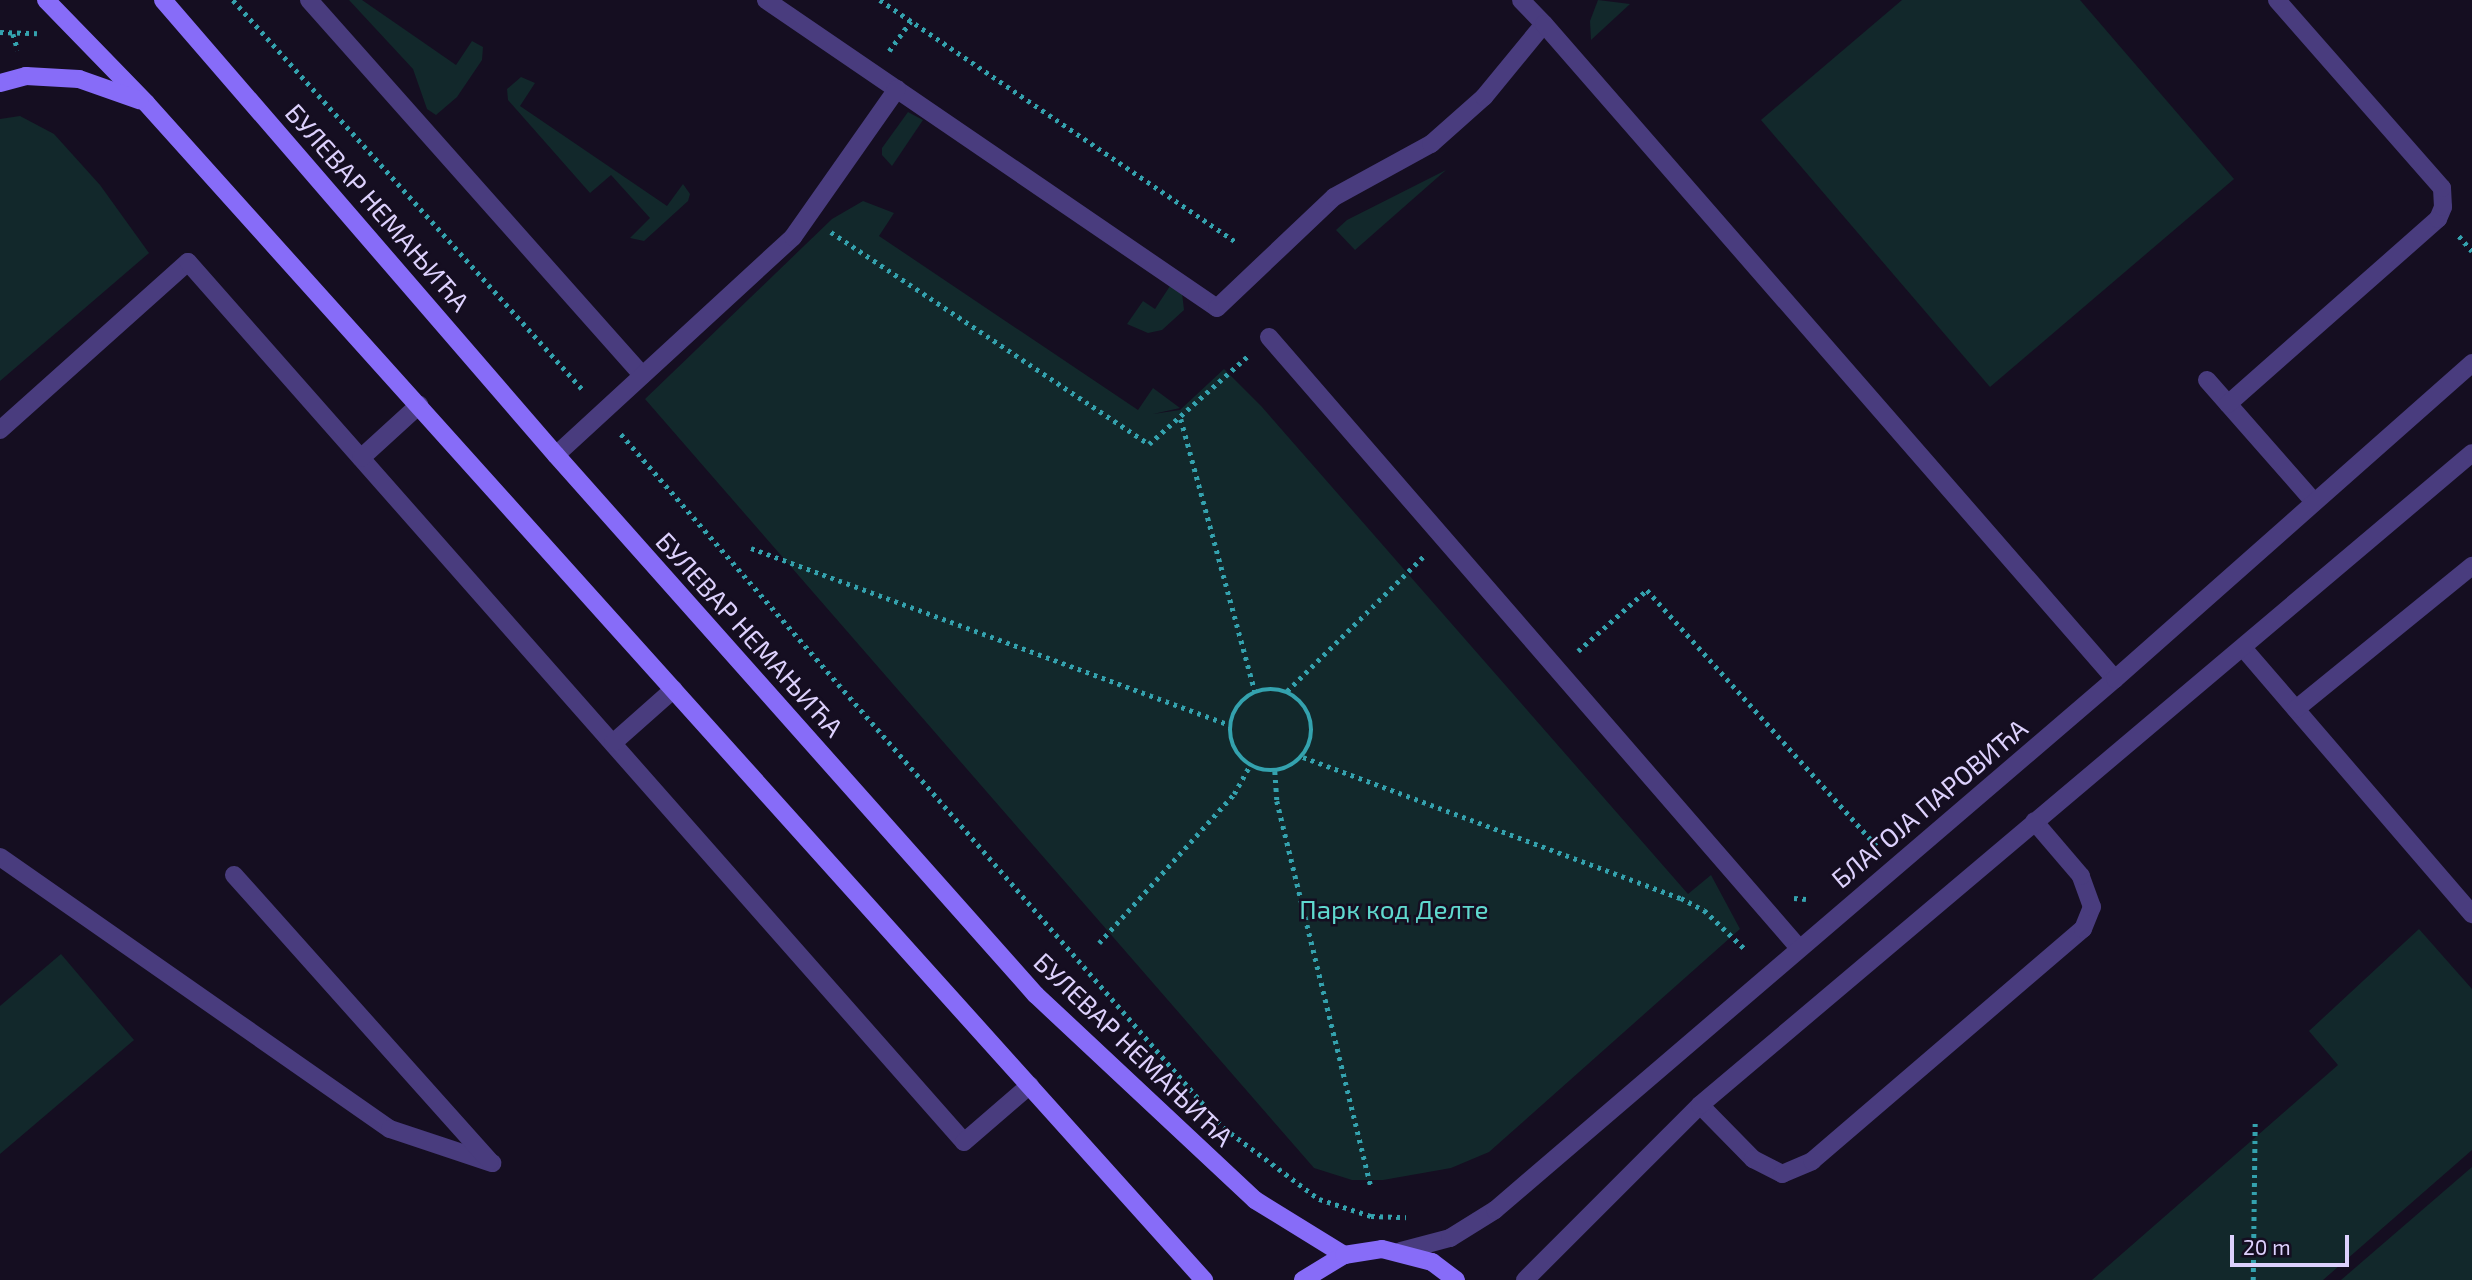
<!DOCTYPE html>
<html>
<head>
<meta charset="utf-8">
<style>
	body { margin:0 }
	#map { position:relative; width:2472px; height:1280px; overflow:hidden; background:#150e21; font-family:"Exo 2",sans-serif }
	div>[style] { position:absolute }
	.green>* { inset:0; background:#12282b }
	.path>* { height:4.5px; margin-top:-2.25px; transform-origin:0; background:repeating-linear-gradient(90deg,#34a2ae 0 3.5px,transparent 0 8.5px) }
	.path>.ring { margin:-2.25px; padding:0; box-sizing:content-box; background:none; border:4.5px solid #34a2ae; border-radius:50% }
	.lane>* { height:18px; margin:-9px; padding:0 9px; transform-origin:9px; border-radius:9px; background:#493c7e }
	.street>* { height:18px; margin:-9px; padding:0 9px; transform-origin:9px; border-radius:9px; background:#493c7e }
	.secondary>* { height:18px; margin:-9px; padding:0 9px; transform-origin:9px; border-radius:9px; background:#876cf8 }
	span { translate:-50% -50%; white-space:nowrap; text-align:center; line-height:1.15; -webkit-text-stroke:5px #150e21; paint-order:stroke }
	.street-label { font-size:26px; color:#ddd1fd }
	.park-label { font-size:26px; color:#60d9cf }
	.scale { position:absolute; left:2230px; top:1235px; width:119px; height:32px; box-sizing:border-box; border:4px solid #ddd1fd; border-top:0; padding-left:9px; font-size:21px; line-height:24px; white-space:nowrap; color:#ddd1fd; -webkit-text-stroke:5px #150e21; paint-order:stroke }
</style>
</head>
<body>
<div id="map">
	<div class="green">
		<div style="clip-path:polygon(349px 0,362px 0,456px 65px,472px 41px,483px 47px,482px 60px,457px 97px,436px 115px,427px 109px,413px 69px)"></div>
		<div style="clip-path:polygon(1598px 0,1630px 4px,1591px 40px,1590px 21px)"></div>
		<div style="clip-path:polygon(1902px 0,2080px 0,2234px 179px,1990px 387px,1761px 120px)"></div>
		<div style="clip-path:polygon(521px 77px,535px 83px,520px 106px,667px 206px,683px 184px,690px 194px,688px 201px,644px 241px,630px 238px,650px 218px,611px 175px,590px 193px,508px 100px,507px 89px)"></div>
		<div style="clip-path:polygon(908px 112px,923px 120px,892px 166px,882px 155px,882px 148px)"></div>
		<div style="clip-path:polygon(20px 116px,54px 134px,100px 185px,149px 253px,0 381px,0 119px)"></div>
		<div style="clip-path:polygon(1446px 170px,1355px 250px,1336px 230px,1347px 220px)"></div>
		<div style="clip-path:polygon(863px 201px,894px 213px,879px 236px,1138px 410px,1153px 388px,1180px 408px,1153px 414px,1180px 410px,1224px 369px,1262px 407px,1688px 894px,1711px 875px,1740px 929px,1489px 1152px,1451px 1168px,1383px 1180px,1352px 1180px,1314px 1168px,645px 399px,832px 219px)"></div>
		<div style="clip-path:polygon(1170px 286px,1182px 293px,1184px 310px,1162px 330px,1148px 333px,1127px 324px,1143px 301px,1155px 309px)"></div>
		<div style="clip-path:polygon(2419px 929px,2472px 989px,2472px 1150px,2323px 1280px,2092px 1280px,2338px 1065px,2309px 1031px)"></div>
		<div style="clip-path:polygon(61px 954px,134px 1040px,0 1154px,0 1006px)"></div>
		<div style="clip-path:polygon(2472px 1167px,2472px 1280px,2341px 1280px)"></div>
	</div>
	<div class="path">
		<div style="left:233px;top:0;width:524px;rotate:48.09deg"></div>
		<div style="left:880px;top:0;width:432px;rotate:34.2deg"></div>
		<div style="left:0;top:32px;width:37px;rotate:2deg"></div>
		<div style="left:13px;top:34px;width:17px;rotate:73deg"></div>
		<div style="left:889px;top:51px;width:37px;rotate:-54deg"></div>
		<div style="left:831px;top:232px;width:382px;rotate:33.7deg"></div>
		<div style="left:1149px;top:444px;width:134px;rotate:-41.7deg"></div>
		<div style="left:2459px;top:236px;width:20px;rotate:49deg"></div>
		<div style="left:1181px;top:419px;width:282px;rotate:74.8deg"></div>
		<div style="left:621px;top:434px;width:919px;rotate:49.01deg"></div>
		<div style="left:1224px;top:1128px;width:119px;rotate:36.8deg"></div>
		<div style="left:1319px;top:1199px;width:55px;rotate:18.1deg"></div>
		<div style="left:1371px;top:1216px;width:35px;rotate:2deg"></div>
		<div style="left:751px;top:548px;width:511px;rotate:20.28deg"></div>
		<div style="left:1578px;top:651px;width:92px;rotate:-41.5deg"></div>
		<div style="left:1647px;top:590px;width:344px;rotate:48.1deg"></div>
		<div class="ring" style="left:1230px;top:689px;width:77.5px;height:77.5px"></div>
		<div style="left:1287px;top:691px;width:191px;rotate:-44.6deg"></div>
		<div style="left:1303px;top:757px;width:403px;rotate:20.5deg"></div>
		<div style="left:1681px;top:898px;width:26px;rotate:28deg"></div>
		<div style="left:1704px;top:910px;width:59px;rotate:43.6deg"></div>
		<div style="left:1275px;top:771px;width:30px;rotate:86deg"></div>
		<div style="left:1277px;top:801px;width:398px;rotate:76.3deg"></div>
		<div style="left:1794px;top:898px;width:12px;rotate:5deg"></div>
		<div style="left:1099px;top:943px;width:201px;rotate:-47.8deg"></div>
		<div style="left:1234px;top:794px;width:33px;rotate:-61deg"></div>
		<div style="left:2253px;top:1280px;width:158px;rotate:-89.3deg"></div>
	</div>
	<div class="lane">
		<div style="left:309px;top:0;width:502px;rotate:48.39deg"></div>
		<div style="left:766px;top:0;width:546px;rotate:34.33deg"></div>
		<div style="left:1217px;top:308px;width:161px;rotate:-43.5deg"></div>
		<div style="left:1334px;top:197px;width:111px;rotate:-28.7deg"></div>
		<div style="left:1431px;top:144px;width:71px;rotate:-41.6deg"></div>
		<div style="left:1484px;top:97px;width:94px;rotate:-50.6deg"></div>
		<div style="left:1544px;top:24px;width:33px;rotate:-134deg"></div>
		<div style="left:1544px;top:24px;width:869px;rotate:48.92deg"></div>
		<div style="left:1269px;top:337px;width:809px;rotate:49.06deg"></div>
		<div style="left:2207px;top:380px;width:162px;rotate:48.7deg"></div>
		<div style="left:2228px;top:404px;width:280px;rotate:-41.4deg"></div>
		<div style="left:2438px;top:219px;width:13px;rotate:-67deg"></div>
		<div style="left:2443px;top:207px;width:19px;rotate:-93deg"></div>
		<div style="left:2442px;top:188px;width:250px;rotate:-131.3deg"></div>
		<div style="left:0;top:430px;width:252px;rotate:-41.8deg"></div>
		<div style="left:188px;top:262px;width:1173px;rotate:48.59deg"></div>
		<div style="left:964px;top:1142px;width:87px;rotate:-40.8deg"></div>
		<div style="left:556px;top:455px;width:322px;rotate:-42.6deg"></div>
		<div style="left:793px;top:237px;width:181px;rotate:-54.9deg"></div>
		<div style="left:361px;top:458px;width:79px;rotate:-42.4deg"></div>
		<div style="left:2244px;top:649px;width:350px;rotate:49.3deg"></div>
		<div style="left:2296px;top:709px;width:227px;rotate:-39.1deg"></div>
		<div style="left:613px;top:743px;width:81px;rotate:-41.5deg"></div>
		<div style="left:0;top:857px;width:475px;rotate:34.9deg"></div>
		<div style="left:390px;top:1129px;width:108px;rotate:18.4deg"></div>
		<div style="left:234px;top:875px;width:384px;rotate:48.2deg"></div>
		<div style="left:1700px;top:1105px;width:76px;rotate:45.5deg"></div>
		<div style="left:1753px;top:1159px;width:33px;rotate:27deg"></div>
		<div style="left:1782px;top:1174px;width:33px;rotate:-23deg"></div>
		<div style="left:1812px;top:1161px;width:357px;rotate:-40.6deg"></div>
		<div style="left:2083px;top:929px;width:24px;rotate:-68deg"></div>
		<div style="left:2092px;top:907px;width:33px;rotate:-110deg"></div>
		<div style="left:2081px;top:876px;width:72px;rotate:-130.5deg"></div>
	</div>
	<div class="street">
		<div style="left:1401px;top:1251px;width:51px;rotate:-14.9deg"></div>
		<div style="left:1450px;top:1238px;width:53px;rotate:-31.9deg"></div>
		<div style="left:1495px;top:1210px;width:816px;rotate:-40.58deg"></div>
		<div style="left:2115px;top:679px;width:477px;rotate:-41.5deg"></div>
		<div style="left:1525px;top:1280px;width:247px;rotate:-45deg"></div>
		<div style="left:1700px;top:1105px;width:1010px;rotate:-40.18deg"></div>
	</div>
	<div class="secondary">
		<div style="left:46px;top:0;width:144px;rotate:45.8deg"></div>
		<div style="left:146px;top:103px;width:1583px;rotate:48.05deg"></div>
		<div style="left:163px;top:0;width:601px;rotate:49.18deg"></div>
		<div style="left:556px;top:455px;width:722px;rotate:48.37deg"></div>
		<div style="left:1036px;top:995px;width:300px;rotate:43.1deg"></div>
		<div style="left:1255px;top:1200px;width:105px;rotate:31.7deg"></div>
		<div style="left:0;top:83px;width:27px;rotate:-15deg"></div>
		<div style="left:26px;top:76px;width:53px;rotate:3.2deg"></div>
		<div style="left:79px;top:79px;width:64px;rotate:19.3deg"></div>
		<div style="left:1303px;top:1280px;width:48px;rotate:-31.4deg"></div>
		<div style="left:1344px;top:1255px;width:38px;rotate:-9deg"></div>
		<div style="left:1382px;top:1249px;width:52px;rotate:14.6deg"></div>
		<div style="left:1432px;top:1262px;width:30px;rotate:37deg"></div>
	</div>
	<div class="street-label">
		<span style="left:378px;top:207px;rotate:49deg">БУЛЕВАР НЕМАЊИЋА</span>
		<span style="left:750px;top:634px;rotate:48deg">БУЛЕВАР НЕМАЊИЋА</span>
		<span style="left:1929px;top:803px;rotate:-40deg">БЛАГОЈА ПАРОВИЋА</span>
		<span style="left:1134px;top:1049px;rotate:44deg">БУЛЕВАР НЕМАЊИЋА</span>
	</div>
	<div class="park-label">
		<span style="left:1394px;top:909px">Парк код Делте</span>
	</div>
	<div class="scale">20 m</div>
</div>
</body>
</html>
